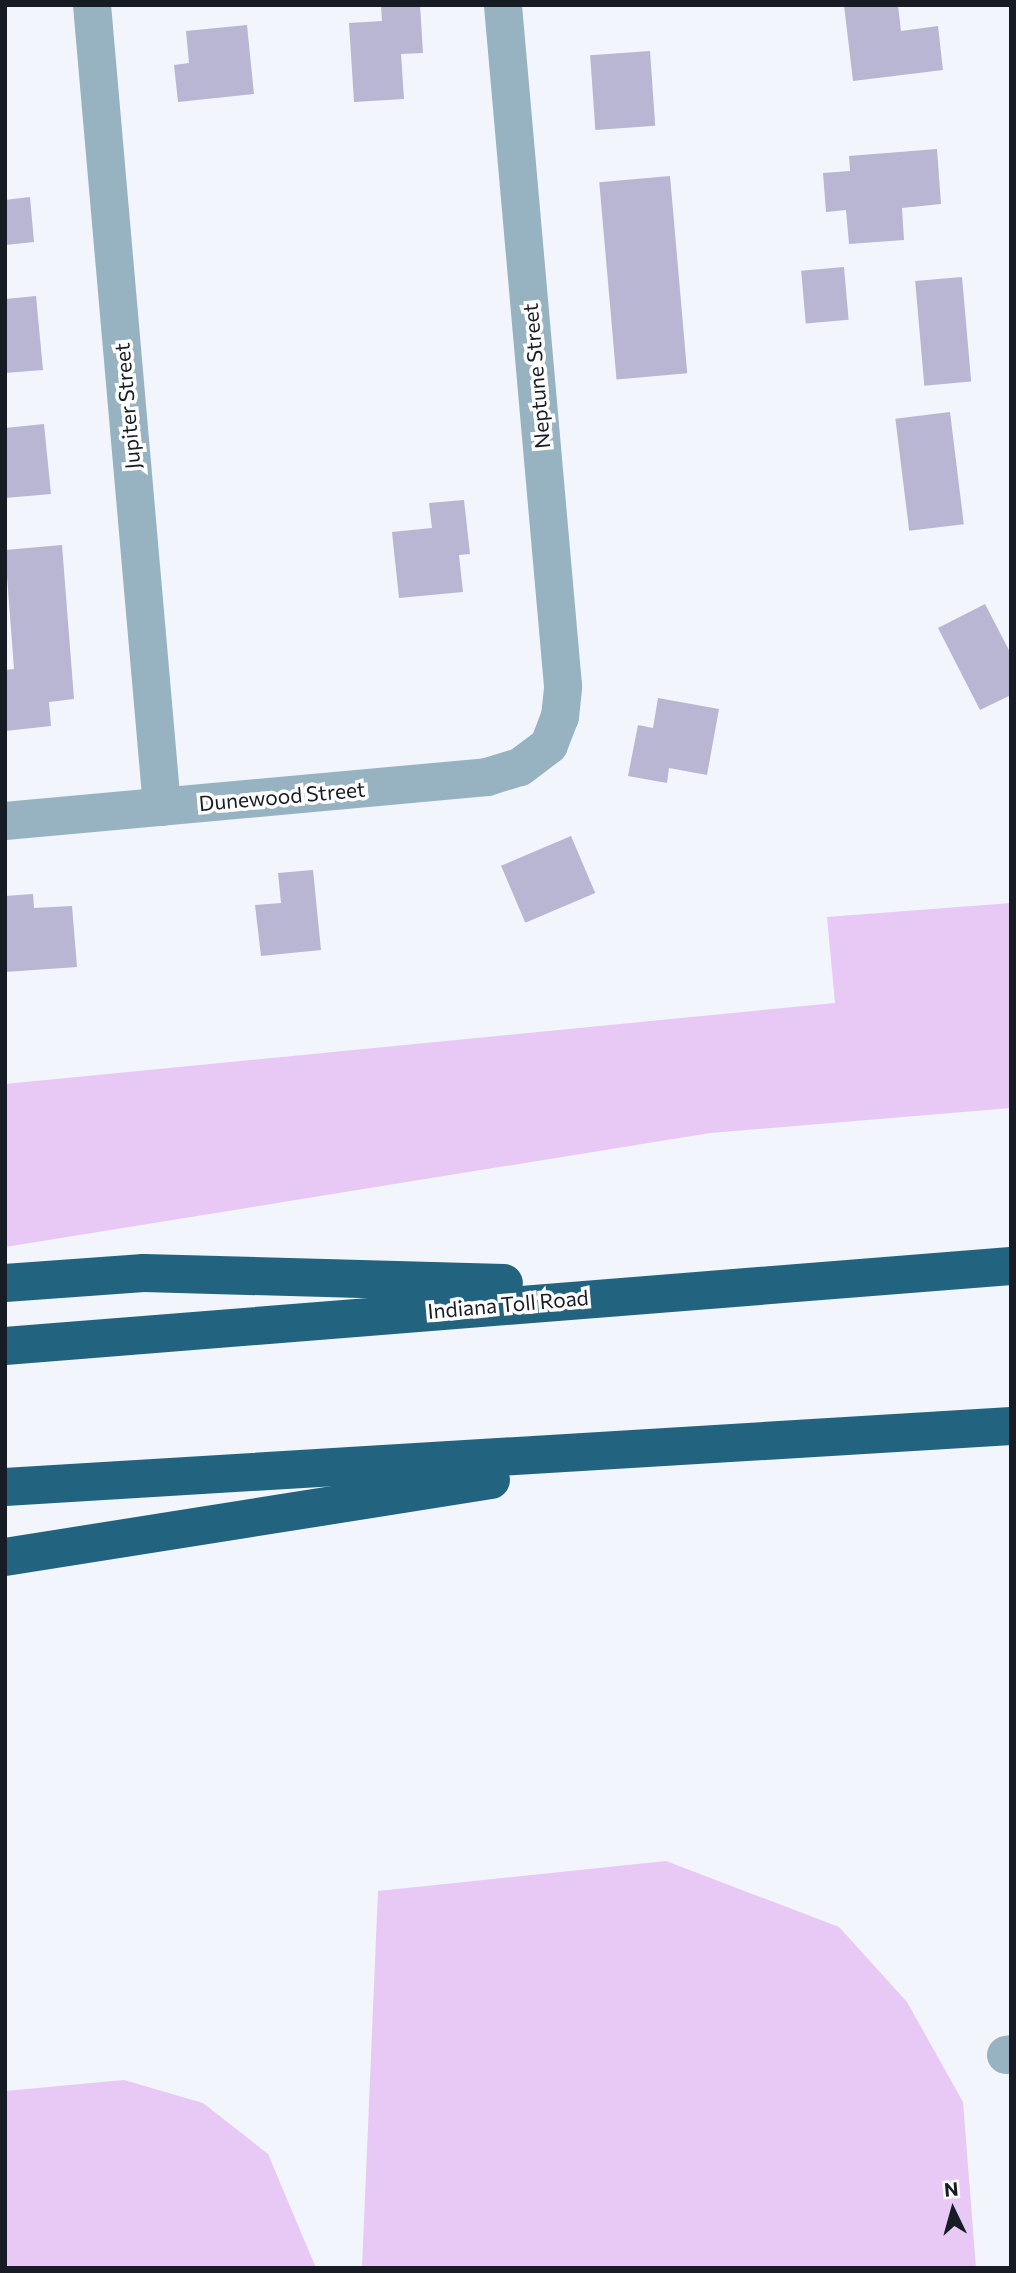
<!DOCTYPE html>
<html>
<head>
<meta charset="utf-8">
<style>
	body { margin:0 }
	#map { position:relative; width:1016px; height:2273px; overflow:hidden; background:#f2f5fb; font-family:Commissioner,sans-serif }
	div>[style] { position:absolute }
	.green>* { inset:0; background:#e8c8f4 }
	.building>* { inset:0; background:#b8b6d2; transform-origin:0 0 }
	.minor>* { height:38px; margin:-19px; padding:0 19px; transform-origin:19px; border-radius:19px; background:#97b2c0 }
	.highway>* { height:38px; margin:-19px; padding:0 19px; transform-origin:19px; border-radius:19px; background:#226480 }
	span { translate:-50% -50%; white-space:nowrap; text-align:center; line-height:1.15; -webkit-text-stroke:7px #fff; paint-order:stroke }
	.street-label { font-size:21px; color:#161b24 }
	.frame { position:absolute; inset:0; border:7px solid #161b24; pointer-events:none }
	.north { position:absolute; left:918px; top:2175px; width:70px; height:70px; -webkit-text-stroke:5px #fff; paint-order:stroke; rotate:355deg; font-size:19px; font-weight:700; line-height:28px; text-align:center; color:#161b24 }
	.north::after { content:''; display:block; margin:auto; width:24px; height:32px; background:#161b24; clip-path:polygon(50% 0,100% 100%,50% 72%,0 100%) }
</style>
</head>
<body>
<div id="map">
	<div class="green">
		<div style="clip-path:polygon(1011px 903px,1011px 1108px,710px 1133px,5px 1247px,5px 1084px,835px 1003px,827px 917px)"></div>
		<div style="clip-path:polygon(666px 1861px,839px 1927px,907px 2002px,963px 2102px,976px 2268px,362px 2268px,378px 1891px)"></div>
		<div style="clip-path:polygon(124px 2080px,203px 2103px,268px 2154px,316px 2268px,5px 2268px,5px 2091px)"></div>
	</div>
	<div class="building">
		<div style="clip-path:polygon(381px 5px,420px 5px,423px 53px,401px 54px,404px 99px,354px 102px,349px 23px,382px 21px)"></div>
		<div style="clip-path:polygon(844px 5px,898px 5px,901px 31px,938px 26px,943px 70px,853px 81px)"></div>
		<div style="clip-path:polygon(247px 25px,254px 94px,178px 102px,174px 65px,189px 63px,186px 31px)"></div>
		<div style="left:650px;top:51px;width:75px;height:60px;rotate:86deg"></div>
		<div style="clip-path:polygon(937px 149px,941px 204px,902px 208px,904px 240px,849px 244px,846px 210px,826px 212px,823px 173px,850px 171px,849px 156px)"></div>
		<div style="left:670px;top:176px;width:198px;height:71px;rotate:85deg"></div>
		<div style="clip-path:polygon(30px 197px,34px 242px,5px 245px,5px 200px)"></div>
		<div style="left:844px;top:267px;width:53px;height:43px;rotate:85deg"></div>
		<div style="left:962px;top:277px;width:105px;height:47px;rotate:85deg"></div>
		<div style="clip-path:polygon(36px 296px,43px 370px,5px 373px,5px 299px)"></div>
		<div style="left:950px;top:412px;width:113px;height:55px;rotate:83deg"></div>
		<div style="clip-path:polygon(44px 424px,51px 494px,5px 498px,5px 428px)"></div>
		<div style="clip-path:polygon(464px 500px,470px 554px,459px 555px,463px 592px,399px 598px,392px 532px,432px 528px,429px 503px)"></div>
		<div style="clip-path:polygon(62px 545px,74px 699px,49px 702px,51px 726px,5px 731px,5px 670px,14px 669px,5px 550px)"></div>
		<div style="clip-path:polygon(985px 604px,1011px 654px,1011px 695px,980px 710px,938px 628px)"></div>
		<div style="clip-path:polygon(658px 698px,719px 709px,707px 775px,669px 768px,667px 783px,628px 776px,638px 725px,653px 728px)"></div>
		<div style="left:571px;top:836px;width:62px;height:76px;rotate:67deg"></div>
		<div style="clip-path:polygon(313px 870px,321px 950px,261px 956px,255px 905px,281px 903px,278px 873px)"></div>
		<div style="clip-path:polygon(33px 894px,34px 908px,72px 906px,77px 967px,5px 972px,5px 896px)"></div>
	</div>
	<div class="minor">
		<div style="left:92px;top:5px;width:805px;rotate:85.01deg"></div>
		<div style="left:5px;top:821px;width:484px;rotate:-5.2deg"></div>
		<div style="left:487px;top:777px;width:34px;rotate:-17deg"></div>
		<div style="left:520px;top:767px;width:36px;rotate:-37deg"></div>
		<div style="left:549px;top:745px;width:30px;rotate:-69deg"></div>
		<div style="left:560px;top:717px;width:31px;rotate:-84deg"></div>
		<div style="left:563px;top:686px;width:684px;rotate:-95.04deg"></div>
		<div style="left:1006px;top:2055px;width:5px;rotate:-11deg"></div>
	</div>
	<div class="highway">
		<div style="left:5px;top:1283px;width:139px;rotate:-4.1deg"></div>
		<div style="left:144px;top:1273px;width:360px;rotate:1.6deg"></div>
		<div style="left:5px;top:1346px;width:1009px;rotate:-4.55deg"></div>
		<div style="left:5px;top:1487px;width:1008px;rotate:-3.47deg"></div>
		<div style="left:5px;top:1557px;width:492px;rotate:-9deg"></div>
	</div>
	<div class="street-label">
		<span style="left:536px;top:376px;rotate:-95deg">Neptune Street</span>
		<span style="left:127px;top:406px;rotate:-95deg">Jupiter Street</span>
		<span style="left:282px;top:796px;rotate:-5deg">Dunewood Street</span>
		<span style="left:508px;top:1304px;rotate:-5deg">Indiana Toll Road</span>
	</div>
	<div class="frame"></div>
	<div class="north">N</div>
</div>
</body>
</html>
